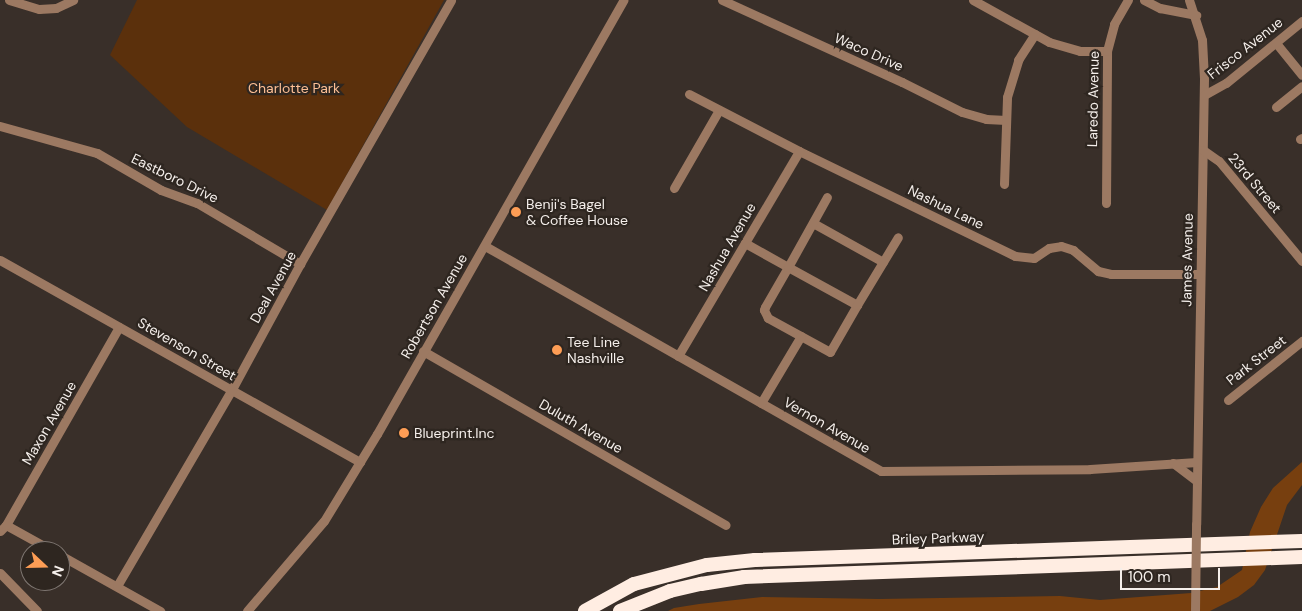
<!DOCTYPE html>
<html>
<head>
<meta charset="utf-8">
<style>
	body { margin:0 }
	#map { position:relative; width:1302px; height:611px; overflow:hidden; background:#392f29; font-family:"DM Sans",sans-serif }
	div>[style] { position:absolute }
	.green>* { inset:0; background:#5b300c }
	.water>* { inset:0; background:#773f0f }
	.minor>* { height:9px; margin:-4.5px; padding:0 4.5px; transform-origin:4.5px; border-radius:4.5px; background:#9c7962 }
	.highway>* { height:14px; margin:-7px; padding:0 7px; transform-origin:7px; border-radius:7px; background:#ffede2 }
	.minor-bridge>* { height:9px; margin:-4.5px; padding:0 4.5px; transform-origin:4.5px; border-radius:4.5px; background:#9c7962 }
	.dots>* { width:14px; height:14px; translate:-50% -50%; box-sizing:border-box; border:2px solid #2e2620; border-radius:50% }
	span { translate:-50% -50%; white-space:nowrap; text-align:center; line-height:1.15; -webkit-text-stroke:4.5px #2e2620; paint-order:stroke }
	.street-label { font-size:14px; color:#f5efeb }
	.park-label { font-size:14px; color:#fdbf95 }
	.poi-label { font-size:14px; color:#f5efeb }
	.left { translate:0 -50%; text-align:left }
	.north { position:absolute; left:20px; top:541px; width:50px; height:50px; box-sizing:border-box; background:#2e2620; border:1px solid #7e7671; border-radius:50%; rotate:111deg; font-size:14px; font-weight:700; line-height:20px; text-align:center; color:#f5efeb }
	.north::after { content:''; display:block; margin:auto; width:18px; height:22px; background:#fd9d55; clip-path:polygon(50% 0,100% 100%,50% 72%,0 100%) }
	.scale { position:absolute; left:1120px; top:568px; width:100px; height:22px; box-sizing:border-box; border:2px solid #f5efeb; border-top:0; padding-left:6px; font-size:15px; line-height:18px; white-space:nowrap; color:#f5efeb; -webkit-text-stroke:4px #2e2620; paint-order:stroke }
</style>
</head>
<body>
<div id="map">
	<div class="green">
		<div style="clip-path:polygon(137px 0,444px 0,327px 210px,187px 127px,110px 55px)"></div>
	</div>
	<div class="water">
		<div style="clip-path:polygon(1302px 462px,1302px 485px,1287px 505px,1265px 570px,1254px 585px,1238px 597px,1210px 611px,668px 611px,674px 608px,699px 604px,762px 597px,879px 599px,1060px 596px,1100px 600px,1191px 593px,1217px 587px,1242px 570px,1250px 532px,1261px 507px,1273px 488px)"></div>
	</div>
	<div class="minor">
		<div style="left:9px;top:0;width:31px;rotate:17deg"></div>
		<div style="left:39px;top:9px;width:17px;rotate:-3deg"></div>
		<div style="left:56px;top:8px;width:19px;rotate:-25deg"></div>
		<div style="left:722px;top:0;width:198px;rotate:24.5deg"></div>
		<div style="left:902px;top:82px;width:67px;rotate:26.6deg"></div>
		<div style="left:962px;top:112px;width:25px;rotate:16deg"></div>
		<div style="left:986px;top:119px;width:20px;rotate:3deg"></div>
		<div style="left:973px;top:0;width:87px;rotate:28.9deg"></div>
		<div style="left:1049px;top:42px;width:32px;rotate:16deg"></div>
		<div style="left:1080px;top:51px;width:27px"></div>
		<div style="left:1144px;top:0;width:18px;rotate:27deg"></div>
		<div style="left:1160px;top:8px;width:37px;rotate:11deg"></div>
		<div style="left:1189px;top:0;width:42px;rotate:72deg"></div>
		<div style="left:1202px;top:40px;width:39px;rotate:87deg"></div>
		<div style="left:1204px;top:79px;width:445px;rotate:91deg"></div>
		<div style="left:1276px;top:43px;width:41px;rotate:50.9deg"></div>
		<div style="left:689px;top:94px;width:124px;rotate:27.4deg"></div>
		<div style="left:799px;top:151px;width:240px;rotate:25.9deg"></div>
		<div style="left:1015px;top:256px;width:19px;rotate:6deg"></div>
		<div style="left:1034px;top:258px;width:18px;rotate:-34deg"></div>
		<div style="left:1049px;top:248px;width:12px;rotate:-9deg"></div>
		<div style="left:1061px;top:246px;width:13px;rotate:18deg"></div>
		<div style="left:1073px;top:250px;width:33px;rotate:40deg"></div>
		<div style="left:1098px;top:271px;width:13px;rotate:13deg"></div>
		<div style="left:1111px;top:274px;width:89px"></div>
		<div style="left:1204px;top:95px;width:25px;rotate:-29deg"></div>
		<div style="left:1226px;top:83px;width:98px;rotate:-39.2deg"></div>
		<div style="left:1276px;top:107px;width:33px;rotate:-39deg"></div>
		<div style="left:0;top:126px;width:101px;rotate:15.6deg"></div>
		<div style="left:97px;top:153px;width:74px;rotate:30deg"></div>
		<div style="left:161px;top:190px;width:38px;rotate:20deg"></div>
		<div style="left:197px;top:203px;width:120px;rotate:30.6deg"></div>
		<div style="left:1300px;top:139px;width:2px;rotate:-27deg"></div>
		<div style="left:1203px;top:150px;width:19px;rotate:35deg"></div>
		<div style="left:1219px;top:161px;width:130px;rotate:50.3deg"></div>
		<div style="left:1004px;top:184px;width:87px;rotate:-88deg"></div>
		<div style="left:1007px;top:97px;width:39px;rotate:-73deg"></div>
		<div style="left:1018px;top:60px;width:31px;rotate:-57deg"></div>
		<div style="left:674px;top:188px;width:90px;rotate:-60deg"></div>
		<div style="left:1106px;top:203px;width:152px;rotate:-89.6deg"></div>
		<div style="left:1107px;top:51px;width:28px;rotate:-75deg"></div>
		<div style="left:1114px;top:24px;width:28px;rotate:-60deg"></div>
		<div style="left:813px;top:223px;width:80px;rotate:29.1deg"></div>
		<div style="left:745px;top:243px;width:49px;rotate:29.2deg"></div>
		<div style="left:788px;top:267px;width:79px;rotate:28.8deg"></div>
		<div style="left:857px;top:305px;width:54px;rotate:119.9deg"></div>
		<div style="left:830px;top:352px;width:71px;rotate:-151.3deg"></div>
		<div style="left:768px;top:318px;width:9px;rotate:-117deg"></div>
		<div style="left:764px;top:310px;width:3px;rotate:-72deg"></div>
		<div style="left:765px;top:307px;width:46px;rotate:-60.1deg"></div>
		<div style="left:788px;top:267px;width:80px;rotate:-60.9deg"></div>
		<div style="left:485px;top:246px;width:455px;rotate:29.6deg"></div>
		<div style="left:881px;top:471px;width:209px;rotate:-0.5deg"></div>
		<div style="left:1090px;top:469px;width:107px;rotate:-3.7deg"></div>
		<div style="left:0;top:260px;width:413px;rotate:29.3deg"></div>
		<div style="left:857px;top:305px;width:79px;rotate:-58.9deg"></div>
		<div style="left:423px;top:351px;width:349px;rotate:29.9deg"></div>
		<div style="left:678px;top:356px;width:238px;rotate:-59.4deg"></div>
		<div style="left:1228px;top:400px;width:95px;rotate:-38.6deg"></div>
		<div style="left:761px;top:403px;width:78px;rotate:-59.2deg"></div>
		<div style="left:1173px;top:463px;width:30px;rotate:37deg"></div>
		<div style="left:6px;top:525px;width:54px;rotate:29deg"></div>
		<div style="left:0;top:531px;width:8px;rotate:-45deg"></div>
		<div style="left:6px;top:525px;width:228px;rotate:-60.3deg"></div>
		<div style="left:60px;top:555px;width:115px;rotate:29.2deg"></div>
		<div style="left:0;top:573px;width:53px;rotate:45.8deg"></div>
		<div style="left:117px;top:586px;width:226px;rotate:-59.7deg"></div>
		<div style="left:231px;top:391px;width:145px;rotate:-61.5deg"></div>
		<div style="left:300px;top:264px;width:304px;rotate:-60.2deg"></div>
		<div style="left:247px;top:611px;width:118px;rotate:-49.5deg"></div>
		<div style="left:324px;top:521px;width:102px;rotate:-58.7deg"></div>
		<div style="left:377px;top:434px;width:499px;rotate:-60.4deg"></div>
	</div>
	<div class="highway">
		<div style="left:585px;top:611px;width:56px;rotate:-28.9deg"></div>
		<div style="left:634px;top:584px;width:75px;rotate:-14.6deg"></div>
		<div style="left:707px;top:565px;width:48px;rotate:-5.9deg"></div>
		<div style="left:755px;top:560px;width:547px;rotate:-1.99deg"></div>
		<div style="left:620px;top:611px;width:54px;rotate:-21.8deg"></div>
		<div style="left:670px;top:591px;width:32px;rotate:-13deg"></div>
		<div style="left:701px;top:584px;width:44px;rotate:-9.2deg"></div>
		<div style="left:744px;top:577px;width:558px;rotate:-2.05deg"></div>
	</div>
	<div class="minor-bridge">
		<div style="left:1195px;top:611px;width:87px;rotate:-89.3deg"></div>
	</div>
	<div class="dots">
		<div style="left:516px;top:212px;background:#fd9d55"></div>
		<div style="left:557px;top:350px;background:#fd9d55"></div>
		<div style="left:404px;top:433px;background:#fd9d55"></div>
	</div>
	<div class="street-label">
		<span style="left:1245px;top:48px;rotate:-38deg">Frisco Avenue</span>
		<span style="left:869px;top:52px;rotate:24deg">Waco Drive</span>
		<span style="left:1093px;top:99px;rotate:-89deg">Laredo Avenue</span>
		<span style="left:175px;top:178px;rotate:26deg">Eastboro Drive</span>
		<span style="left:1255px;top:183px;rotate:50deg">23rd Street</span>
		<span style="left:946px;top:207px;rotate:26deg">Nashua Lane</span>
		<span style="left:727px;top:247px;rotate:-60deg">Nashua Avenue</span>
		<span style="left:1187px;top:260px;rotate:-89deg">James Avenue</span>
		<span style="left:273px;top:287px;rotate:-61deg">Deal Avenue</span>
		<span style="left:434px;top:306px;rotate:-60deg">Robertson Avenue</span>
		<span style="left:187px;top:349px;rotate:30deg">Stevenson Street</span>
		<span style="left:1256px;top:360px;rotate:-38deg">Park Street</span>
		<span style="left:49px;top:423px;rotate:-60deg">Maxon Avenue</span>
		<span style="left:827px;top:425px;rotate:30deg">Vernon Avenue</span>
		<span style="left:581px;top:426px;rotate:30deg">Duluth Avenue</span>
		<span style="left:938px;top:538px;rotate:-2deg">Briley Parkway</span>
	</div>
	<div class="park-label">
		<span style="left:294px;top:88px">Charlotte Park</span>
	</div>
	<div class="poi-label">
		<span class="left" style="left:526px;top:212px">Benji's Bagel<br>&amp; Coffee House</span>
		<span class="left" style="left:567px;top:350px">Tee Line<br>Nashville</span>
		<span class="left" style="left:414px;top:433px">Blueprint.Inc</span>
	</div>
	<div class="north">N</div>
	<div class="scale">100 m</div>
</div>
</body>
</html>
